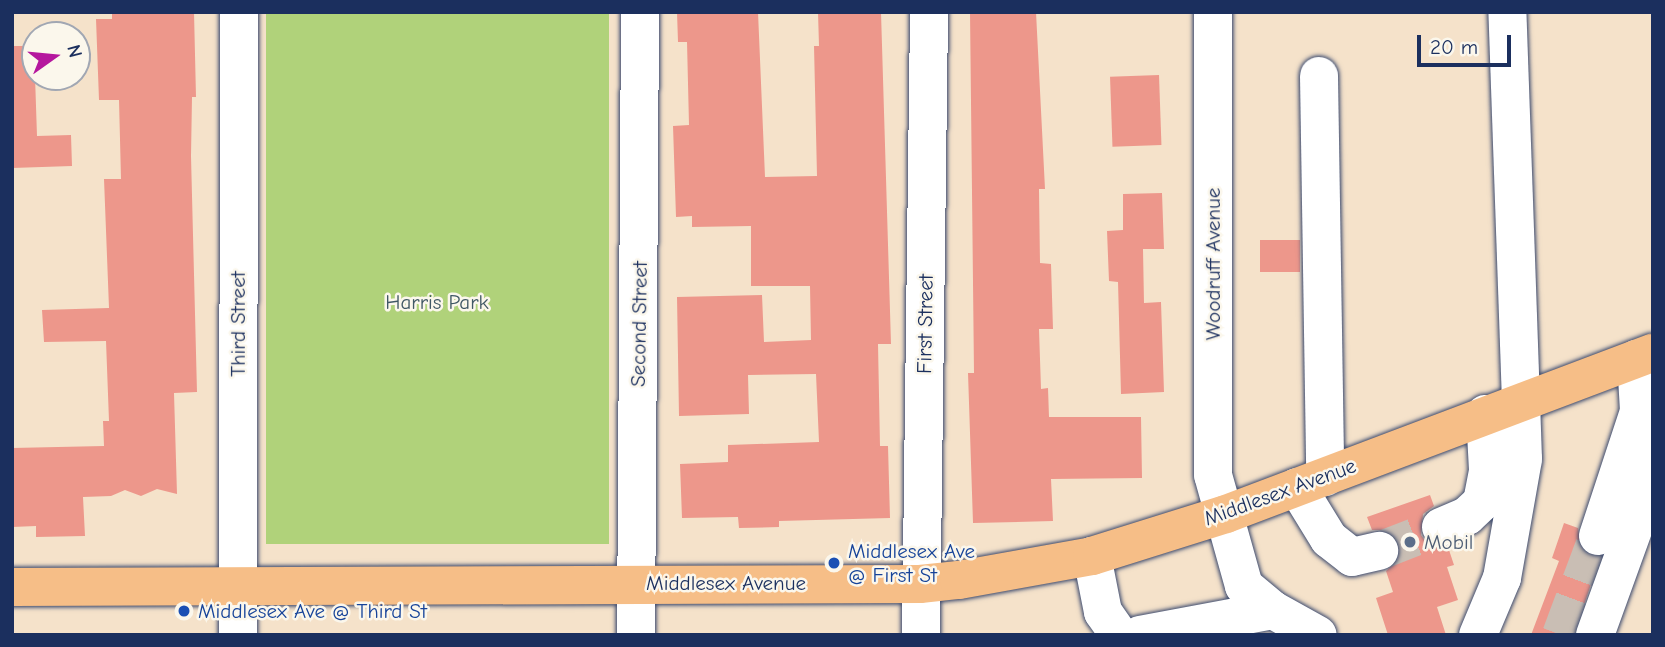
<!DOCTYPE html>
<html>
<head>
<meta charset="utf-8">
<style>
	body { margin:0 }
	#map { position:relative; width:1665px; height:647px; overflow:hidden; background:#f5e2ca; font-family:"Comic Neue",sans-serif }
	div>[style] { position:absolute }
	.green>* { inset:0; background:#b0d27a; transform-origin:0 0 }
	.building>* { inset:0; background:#ed978b; transform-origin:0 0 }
	.minor-tunnel>* { height:38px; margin-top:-19px; transform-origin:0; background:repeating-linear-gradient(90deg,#c9beb4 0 38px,transparent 0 57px) }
	.roads { filter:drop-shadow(0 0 2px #3c4a6e) drop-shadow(0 0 2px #3c4a6e) }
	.minor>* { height:38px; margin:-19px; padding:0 19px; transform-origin:19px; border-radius:19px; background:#fff }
	.major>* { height:38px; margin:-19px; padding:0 19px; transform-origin:19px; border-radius:19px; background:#f6be87 }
	.dots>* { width:19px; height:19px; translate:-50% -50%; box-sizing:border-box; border:4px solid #fbf7ec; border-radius:50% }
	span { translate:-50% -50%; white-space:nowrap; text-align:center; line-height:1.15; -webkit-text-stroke:5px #fbf7ec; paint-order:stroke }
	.street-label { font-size:21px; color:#1b2f5e }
	.park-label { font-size:21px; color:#405865 }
	.service-label { font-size:21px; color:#4e5e75 }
	.left { translate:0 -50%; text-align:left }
	.transit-label { font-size:21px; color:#164399 }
	.frame { position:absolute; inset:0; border:14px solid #1b2f5e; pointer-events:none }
	.north { position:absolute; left:21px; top:21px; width:70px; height:70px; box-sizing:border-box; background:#fbf7ec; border:2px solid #a1a7b3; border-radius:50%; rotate:75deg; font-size:19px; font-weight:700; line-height:28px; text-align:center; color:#1b2f5e }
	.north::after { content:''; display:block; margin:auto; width:24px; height:32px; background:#b5179e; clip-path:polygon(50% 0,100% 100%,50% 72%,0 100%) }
	.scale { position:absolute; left:1417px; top:35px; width:94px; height:32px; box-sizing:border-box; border:4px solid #1b2f5e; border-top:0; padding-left:9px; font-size:21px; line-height:24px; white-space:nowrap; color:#1b2f5e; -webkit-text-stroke:5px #fbf7ec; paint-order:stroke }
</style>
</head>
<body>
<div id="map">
	<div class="green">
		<div style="left:266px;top:12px;width:343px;height:532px"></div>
	</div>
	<div class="building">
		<div style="clip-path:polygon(112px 12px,194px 12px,196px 97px,192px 97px,191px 156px,197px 392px,174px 393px,177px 494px,157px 489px,141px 496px,125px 490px,111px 496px,83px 497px,85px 536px,36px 537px,36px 526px,12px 527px,12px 448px,104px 446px,103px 421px,109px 421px,106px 341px,44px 342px,42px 310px,109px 308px,104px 179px,121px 179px,119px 100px,99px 100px,96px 19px,112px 19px)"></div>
		<div style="clip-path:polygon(677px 12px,758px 12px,765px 177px,817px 176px,814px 46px,819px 46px,818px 12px,881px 12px,891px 344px,878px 344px,880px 446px,888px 446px,890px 518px,779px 521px,779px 527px,739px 528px,738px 517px,682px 518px,680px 464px,728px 462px,728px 445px,819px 442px,816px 374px,748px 375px,749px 414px,679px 416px,677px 297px,762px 295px,764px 342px,811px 340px,810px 286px,751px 286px,751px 226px,692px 227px,692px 216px,676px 217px,673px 126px,689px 125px,687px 42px,678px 42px)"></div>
		<div style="clip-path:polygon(970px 12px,1036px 12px,1045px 189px,1039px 189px,1040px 263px,1051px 264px,1053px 329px,1039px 329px,1041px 389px,1048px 388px,1049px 417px,1141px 417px,1142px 478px,1051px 479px,1053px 521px,973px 523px,968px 373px,974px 373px)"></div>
		<div style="clip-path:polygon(12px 46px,34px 46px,37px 136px,71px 135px,72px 166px,12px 168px)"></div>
		<div style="left:1159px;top:75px;width:70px;height:49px;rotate:88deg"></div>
		<div style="clip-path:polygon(1162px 193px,1164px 249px,1143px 249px,1144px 303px,1161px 302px,1164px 392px,1121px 394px,1118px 282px,1109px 281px,1107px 231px,1123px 230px,1123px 194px)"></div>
		<div style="left:1300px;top:240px;width:32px;height:40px;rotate:90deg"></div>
		<div style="clip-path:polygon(1430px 495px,1434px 506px,1423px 514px,1421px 535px,1428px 545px,1448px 547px,1454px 565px,1447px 567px,1458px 600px,1437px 607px,1446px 635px,1388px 635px,1376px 598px,1393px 592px,1386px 571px,1400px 558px,1400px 547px,1386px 530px,1372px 530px,1367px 517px)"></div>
		<div style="clip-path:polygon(1564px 523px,1578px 528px,1582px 551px,1600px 557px,1574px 635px,1531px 635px,1559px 561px,1552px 558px)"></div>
	</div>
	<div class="minor-tunnel">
		<div style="left:1379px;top:551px;width:66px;rotate:-21.2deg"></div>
		<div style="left:1561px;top:635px;width:106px;rotate:-69.5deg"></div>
	</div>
	<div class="roads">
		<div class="minor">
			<div style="left:1213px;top:12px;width:463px;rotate:90deg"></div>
			<div style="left:1213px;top:475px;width:115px;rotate:74.4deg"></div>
			<div style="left:1244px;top:586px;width:38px;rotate:40deg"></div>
			<div style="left:1273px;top:610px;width:51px;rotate:29.1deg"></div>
			<div style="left:1319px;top:76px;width:401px;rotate:89.1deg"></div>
			<div style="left:1297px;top:487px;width:61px;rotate:58.4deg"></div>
			<div style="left:1329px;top:539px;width:29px;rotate:38deg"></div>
			<div style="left:1352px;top:557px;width:28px;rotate:-13deg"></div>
			<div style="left:1441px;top:527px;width:28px;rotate:-23deg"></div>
			<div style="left:1467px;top:516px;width:21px;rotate:-43deg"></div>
			<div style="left:1482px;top:502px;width:33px;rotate:-79deg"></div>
			<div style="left:1488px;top:470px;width:56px;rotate:-93.1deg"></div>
			<div style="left:1598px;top:536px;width:132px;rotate:-71.8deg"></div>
			<div style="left:1639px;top:411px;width:52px;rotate:-93.3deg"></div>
			<div style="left:1092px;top:556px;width:57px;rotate:78.9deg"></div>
			<div style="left:1103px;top:612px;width:28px;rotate:55deg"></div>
			<div style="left:238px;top:635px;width:623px;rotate:-89.91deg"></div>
			<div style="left:636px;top:635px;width:623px;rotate:-89.63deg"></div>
			<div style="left:921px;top:635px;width:623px;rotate:-89.26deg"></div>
			<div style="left:1140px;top:635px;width:135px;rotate:-10.6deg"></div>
			<div style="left:1478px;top:635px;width:62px;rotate:-67.2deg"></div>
			<div style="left:1502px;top:578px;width:121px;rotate:-80deg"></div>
			<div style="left:1523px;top:459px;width:447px;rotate:-92deg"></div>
			<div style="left:1595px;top:635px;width:135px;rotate:-70.1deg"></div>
			<div style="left:1641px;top:508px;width:28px;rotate:-84deg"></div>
			<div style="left:1644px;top:480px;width:69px;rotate:-94.1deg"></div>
		</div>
		<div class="major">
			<div style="left:12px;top:587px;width:908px;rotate:-0.19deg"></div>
			<div style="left:920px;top:584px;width:39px;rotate:-6deg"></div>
			<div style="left:959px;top:580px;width:135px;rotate:-10.2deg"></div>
			<div style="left:1092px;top:556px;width:140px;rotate:-17.4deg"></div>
			<div style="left:1226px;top:514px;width:456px;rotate:-20.7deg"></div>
		</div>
	</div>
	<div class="dots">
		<div style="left:1410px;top:542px;background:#5c6f8a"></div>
		<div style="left:834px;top:563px;background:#1a4fb4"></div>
		<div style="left:184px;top:611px;background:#1a4fb4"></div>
	</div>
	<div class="street-label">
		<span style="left:1213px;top:264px;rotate:-90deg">Woodruff Avenue</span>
		<span style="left:238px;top:324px;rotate:-90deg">Third Street</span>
		<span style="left:639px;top:324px;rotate:-89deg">Second Street</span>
		<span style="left:925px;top:324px;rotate:-89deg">First Street</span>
		<span style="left:1280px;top:492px;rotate:-20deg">Middlesex Avenue</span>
		<span style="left:726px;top:583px">Middlesex Avenue</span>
	</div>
	<div class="park-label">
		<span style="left:437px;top:302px">Harris Park</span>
	</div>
	<div class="service-label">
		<span class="left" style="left:1424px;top:542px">Mobil</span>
	</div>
	<div class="transit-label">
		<span class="left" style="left:848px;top:563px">Middlesex Ave<br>@ First St</span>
		<span class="left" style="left:198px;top:611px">Middlesex Ave @ Third St</span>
	</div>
	<div class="frame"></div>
	<div class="north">N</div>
	<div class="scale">20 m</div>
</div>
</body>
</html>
